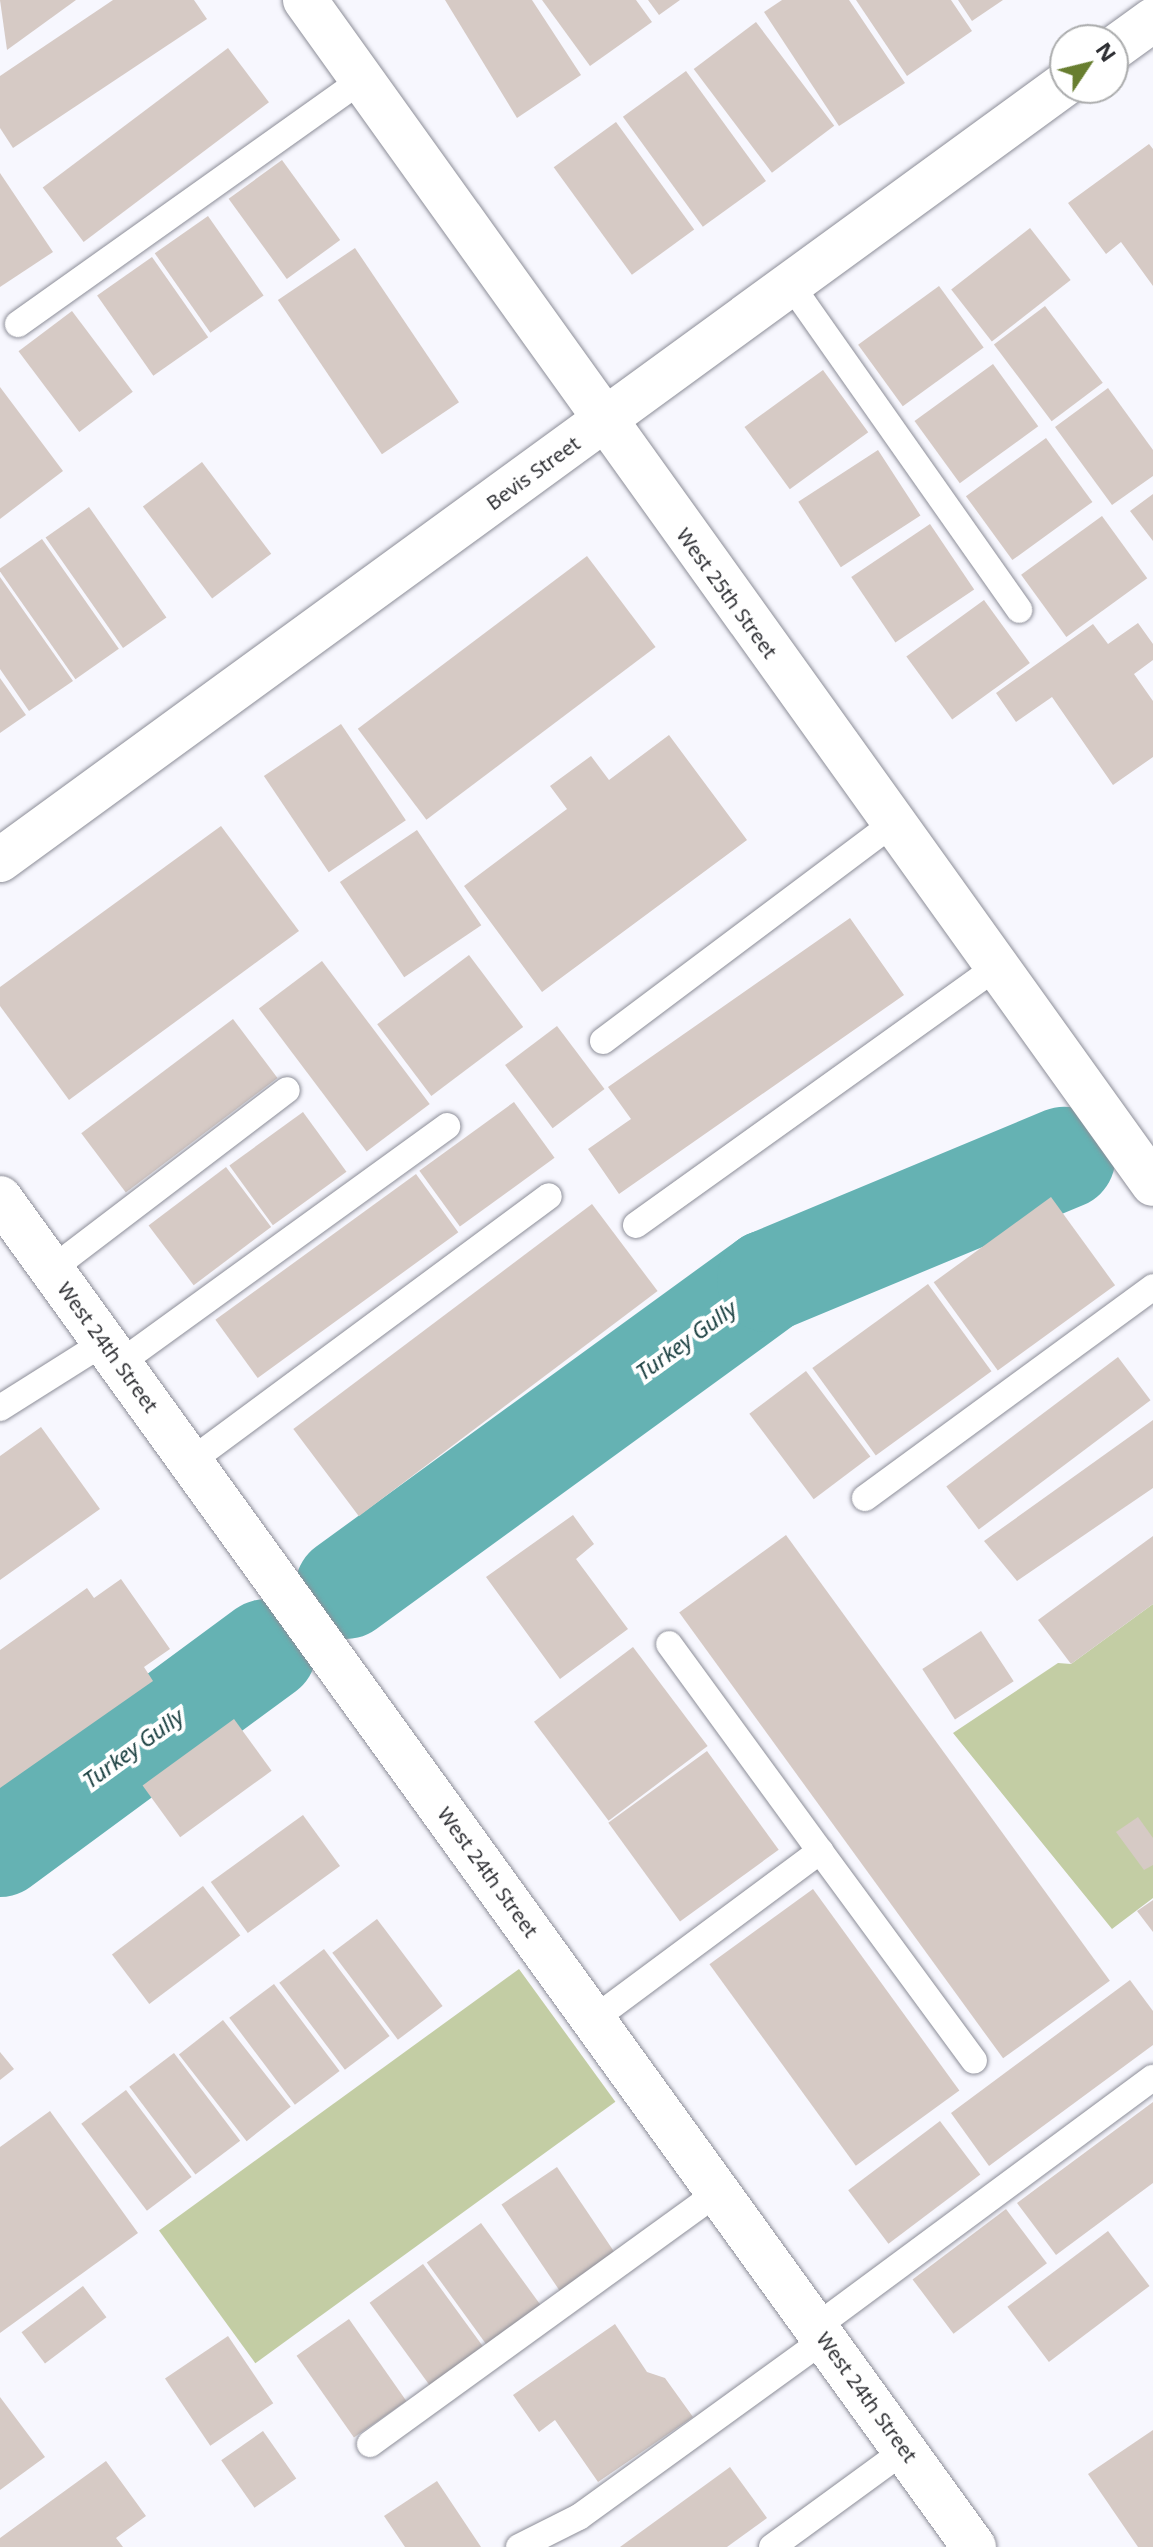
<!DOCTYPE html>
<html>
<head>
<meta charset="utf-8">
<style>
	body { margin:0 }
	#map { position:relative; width:1153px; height:2547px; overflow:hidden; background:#f7f7fe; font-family:"Noto Sans",sans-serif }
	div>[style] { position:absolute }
	.green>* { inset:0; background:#c3cda4; transform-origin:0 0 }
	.river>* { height:102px; margin:-51px; padding:0 51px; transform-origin:51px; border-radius:51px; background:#65b2b3 }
	.building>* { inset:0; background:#d6cac5; transform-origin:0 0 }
	.roads { filter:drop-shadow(0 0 2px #8d8e98) drop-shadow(0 0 2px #8d8e98) }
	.lane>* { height:26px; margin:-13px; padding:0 13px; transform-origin:13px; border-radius:13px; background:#fff }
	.street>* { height:44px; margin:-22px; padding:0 22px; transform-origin:22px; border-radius:22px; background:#fff }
	.secondary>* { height:44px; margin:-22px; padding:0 22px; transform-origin:22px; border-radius:22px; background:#fff }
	span { translate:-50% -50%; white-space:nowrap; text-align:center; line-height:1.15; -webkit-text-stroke:8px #fff; paint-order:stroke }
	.street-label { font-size:20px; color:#2e2f33 }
	.water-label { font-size:22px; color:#1b4041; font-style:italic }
	.north { position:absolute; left:1049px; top:24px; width:80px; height:80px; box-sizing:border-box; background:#fff; border:2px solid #abacad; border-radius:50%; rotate:55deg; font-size:22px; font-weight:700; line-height:32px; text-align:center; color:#2e2f33 }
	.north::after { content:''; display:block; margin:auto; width:28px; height:36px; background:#687e30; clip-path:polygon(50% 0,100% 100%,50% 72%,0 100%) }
</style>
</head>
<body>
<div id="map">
	<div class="green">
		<div style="clip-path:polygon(1153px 1604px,1153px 1898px,1112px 1929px,953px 1733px,1058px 1663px,1071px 1664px)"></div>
		<div style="left:519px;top:1969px;width:164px;height:445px;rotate:54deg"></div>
	</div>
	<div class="river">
		<div style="left:346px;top:1588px;width:522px;rotate:-36.04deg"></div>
		<div style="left:768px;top:1281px;width:321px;rotate:-22.6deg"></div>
		<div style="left:0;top:1846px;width:330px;rotate:-36.4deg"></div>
	</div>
	<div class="building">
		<div style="clip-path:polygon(0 0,76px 0,7px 50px)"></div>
		<div style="clip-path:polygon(113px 0,194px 0,207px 19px,13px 148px,0 128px,0 76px)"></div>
		<div style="clip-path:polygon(445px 0,532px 0,581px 75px,517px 118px)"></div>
		<div style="clip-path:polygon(542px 0,636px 0,652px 22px,590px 66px)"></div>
		<div style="clip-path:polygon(648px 0,680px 0,659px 15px)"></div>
		<div style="clip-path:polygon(782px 0,849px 0,905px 83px,839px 126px,764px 12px)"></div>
		<div style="clip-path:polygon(856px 0,951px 0,972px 31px,907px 76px)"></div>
		<div style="clip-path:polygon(958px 0,1003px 0,972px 21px)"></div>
		<div style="left:756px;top:22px;width:130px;height:78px;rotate:53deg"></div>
		<div style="left:228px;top:48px;width:68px;height:232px;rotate:53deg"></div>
		<div style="left:686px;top:71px;width:136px;height:78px;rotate:54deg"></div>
		<div style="left:616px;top:122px;width:133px;height:77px;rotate:54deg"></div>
		<div style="clip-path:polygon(1149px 144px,1153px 149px,1153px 286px,1121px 242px,1106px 254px,1068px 203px)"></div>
		<div style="left:282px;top:160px;width:99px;height:66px;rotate:54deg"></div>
		<div style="clip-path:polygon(0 173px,53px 252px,0 287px)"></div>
		<div style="left:208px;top:216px;width:97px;height:65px;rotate:55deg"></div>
		<div style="left:1030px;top:228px;width:66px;height:100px;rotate:52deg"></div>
		<div style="left:355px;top:248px;width:186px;height:93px;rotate:56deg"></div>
		<div style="left:152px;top:257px;width:98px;height:67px;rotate:55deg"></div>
		<div style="left:939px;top:286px;width:76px;height:100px;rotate:54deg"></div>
		<div style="left:1045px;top:306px;width:96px;height:64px;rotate:53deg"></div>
		<div style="left:72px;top:311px;width:101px;height:67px;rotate:53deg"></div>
		<div style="left:993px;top:364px;width:77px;height:97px;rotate:54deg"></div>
		<div style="left:823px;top:370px;width:77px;height:97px;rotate:54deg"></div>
		<div style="clip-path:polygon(0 387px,63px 471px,0 519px)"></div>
		<div style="clip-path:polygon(1108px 388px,1153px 450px,1153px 476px,1112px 505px,1055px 427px)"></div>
		<div style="left:1046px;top:438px;width:79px;height:99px;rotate:54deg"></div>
		<div style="left:878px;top:450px;width:78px;height:95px;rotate:57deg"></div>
		<div style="left:202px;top:462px;width:115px;height:74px;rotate:53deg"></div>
		<div style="clip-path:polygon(1153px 494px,1153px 541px,1130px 511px)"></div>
		<div style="left:89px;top:507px;width:135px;height:53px;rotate:55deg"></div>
		<div style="left:1102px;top:516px;width:77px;height:100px;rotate:54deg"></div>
		<div style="left:930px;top:524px;width:79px;height:95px;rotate:56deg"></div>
		<div style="left:42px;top:539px;width:134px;height:53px;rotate:55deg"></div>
		<div style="left:587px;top:556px;width:114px;height:287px;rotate:53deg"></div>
		<div style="clip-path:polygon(0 577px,73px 681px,29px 711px,0 669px)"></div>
		<div style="left:984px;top:600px;width:78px;height:96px;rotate:54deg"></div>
		<div style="clip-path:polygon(1138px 623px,1153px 644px,1153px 660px,1134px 674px,1153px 701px,1153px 757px,1113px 785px,1052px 697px,1016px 722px,996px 693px,1093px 624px,1108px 644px)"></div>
		<div style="clip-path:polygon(0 678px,26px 715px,0 733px)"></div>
		<div style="left:341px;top:724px;width:116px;height:93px;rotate:56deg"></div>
		<div style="clip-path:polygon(669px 735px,747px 840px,542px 992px,464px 886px,567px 809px,550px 786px,591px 756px,609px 780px)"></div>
		<div style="clip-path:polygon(221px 826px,299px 931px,69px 1100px,0 1006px,0 987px)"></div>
		<div style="left:417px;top:830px;width:115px;height:93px;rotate:56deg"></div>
		<div style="clip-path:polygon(850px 918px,904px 995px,619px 1194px,588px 1149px,631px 1119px,608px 1087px)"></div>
		<div style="left:469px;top:955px;width:90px;height:115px;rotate:53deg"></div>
		<div style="left:322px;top:961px;width:179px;height:79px;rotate:53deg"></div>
		<div style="left:233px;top:1019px;width:74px;height:190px;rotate:53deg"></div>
		<div style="left:557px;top:1026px;width:79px;height:65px;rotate:53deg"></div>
		<div style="left:514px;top:1102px;width:69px;height:117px;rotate:54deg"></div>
		<div style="left:303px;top:1112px;width:74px;height:91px;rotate:54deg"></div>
		<div style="left:226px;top:1167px;width:75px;height:97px;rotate:53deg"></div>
		<div style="left:416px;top:1174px;width:72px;height:248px;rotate:54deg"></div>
		<div style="left:1051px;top:1197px;width:109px;height:145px;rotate:54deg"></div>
		<div style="left:592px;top:1204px;width:109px;height:374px;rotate:53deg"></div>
		<div style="left:928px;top:1284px;width:108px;height:143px;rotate:54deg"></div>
		<div style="left:1118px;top:1357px;width:54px;height:215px;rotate:53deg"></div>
		<div style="left:806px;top:1371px;width:107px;height:71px;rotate:53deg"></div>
		<div style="clip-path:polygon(1153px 1420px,1153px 1488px,1017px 1581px,984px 1541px)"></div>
		<div style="clip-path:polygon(41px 1427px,100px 1509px,0 1580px,0 1456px)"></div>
		<div style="clip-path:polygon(573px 1515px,594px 1544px,576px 1559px,628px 1629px,560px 1679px,486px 1577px)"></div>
		<div style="left:786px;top:1535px;width:551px;height:132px;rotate:54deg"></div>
		<div style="clip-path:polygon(1153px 1536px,1153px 1604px,1071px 1664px,1038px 1620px)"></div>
		<div style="clip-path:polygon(121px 1579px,170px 1649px,144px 1667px,153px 1681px,0 1788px,0 1650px,87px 1588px,94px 1598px)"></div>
		<div style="left:981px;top:1631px;width:60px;height:70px;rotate:57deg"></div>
		<div style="left:633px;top:1647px;width:124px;height:124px;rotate:53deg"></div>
		<div style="left:234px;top:1719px;width:64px;height:113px;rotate:54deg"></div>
		<div style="left:707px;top:1751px;width:122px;height:122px;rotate:54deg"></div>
		<div style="left:303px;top:1815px;width:63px;height:114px;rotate:54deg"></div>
		<div style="clip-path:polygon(1138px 1817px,1153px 1838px,1153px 1865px,1144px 1870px,1116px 1832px)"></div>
		<div style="left:203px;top:1886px;width:62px;height:114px;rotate:53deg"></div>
		<div style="left:813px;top:1889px;width:249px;height:128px;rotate:54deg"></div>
		<div style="clip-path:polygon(1153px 1900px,1153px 1932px,1137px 1911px)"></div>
		<div style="left:377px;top:1919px;width:109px;height:56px;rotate:53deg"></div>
		<div style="left:324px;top:1949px;width:109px;height:56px;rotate:53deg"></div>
		<div style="clip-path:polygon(1130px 1980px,1153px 2011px,1153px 2045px,989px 2166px,951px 2113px)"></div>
		<div style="left:274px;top:1984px;width:109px;height:56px;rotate:53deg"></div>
		<div style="left:223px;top:2020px;width:110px;height:56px;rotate:52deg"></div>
		<div style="clip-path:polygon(0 2052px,14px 2069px,0 2080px)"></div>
		<div style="left:174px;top:2053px;width:110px;height:56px;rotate:53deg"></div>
		<div style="left:126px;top:2090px;width:109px;height:56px;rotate:53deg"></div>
		<div style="clip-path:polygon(1153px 2102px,1153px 2183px,1056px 2255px,1017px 2203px)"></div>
		<div style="clip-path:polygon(50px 2111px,138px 2233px,0 2333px,0 2147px)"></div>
		<div style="left:940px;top:2121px;width:67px;height:115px;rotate:53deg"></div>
		<div style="left:557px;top:2167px;width:104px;height:67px;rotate:56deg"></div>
		<div style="left:1006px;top:2209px;width:68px;height:117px;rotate:53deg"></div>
		<div style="left:481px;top:2223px;width:102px;height:67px;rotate:54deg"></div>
		<div style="left:1108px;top:2231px;width:69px;height:126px;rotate:53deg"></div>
		<div style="left:423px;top:2264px;width:103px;height:66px;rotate:54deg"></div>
		<div style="left:83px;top:2286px;width:39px;height:77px;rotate:53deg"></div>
		<div style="left:349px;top:2319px;width:100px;height:64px;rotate:55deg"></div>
		<div style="clip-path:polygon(615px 2324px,647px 2372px,665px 2378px,693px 2417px,598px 2482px,555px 2420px,539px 2432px,513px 2395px)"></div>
		<div style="left:228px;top:2336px;width:81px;height:76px;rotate:56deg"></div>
		<div style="clip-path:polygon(0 2397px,45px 2457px,0 2490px)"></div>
		<div style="clip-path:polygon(1153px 2430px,1153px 2547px,1138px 2547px,1088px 2474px)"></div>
		<div style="left:263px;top:2431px;width:58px;height:51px;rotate:55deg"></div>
		<div style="clip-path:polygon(106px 2461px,146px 2516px,116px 2538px,123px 2547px,0 2547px,0 2538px)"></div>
		<div style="clip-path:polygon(730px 2467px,767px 2518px,727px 2547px,620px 2547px)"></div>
		<div style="clip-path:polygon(437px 2481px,481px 2547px,405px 2547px,384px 2516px)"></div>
	</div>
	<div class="roads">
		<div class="lane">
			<div style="left:791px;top:285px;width:397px;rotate:54.9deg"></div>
			<div style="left:18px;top:324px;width:421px;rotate:-35.4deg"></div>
			<div style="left:603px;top:1041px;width:363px;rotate:-36.9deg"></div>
			<div style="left:636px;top:1225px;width:443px;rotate:-35.6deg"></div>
			<div style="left:52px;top:1269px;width:295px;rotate:-37.3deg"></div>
			<div style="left:120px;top:1363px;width:404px;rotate:-35.9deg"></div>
			<div style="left:0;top:1408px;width:124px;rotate:-32.2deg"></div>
			<div style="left:191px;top:1461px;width:445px;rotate:-36.5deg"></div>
			<div style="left:865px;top:1498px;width:357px;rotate:-36.2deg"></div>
			<div style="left:820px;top:1851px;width:260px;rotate:53.7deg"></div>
			<div style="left:594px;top:2019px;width:282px;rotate:-36.6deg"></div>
			<div style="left:820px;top:1851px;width:256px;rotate:-126.1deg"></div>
			<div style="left:816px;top:2327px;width:419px;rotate:-36.5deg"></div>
			<div style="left:370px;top:2444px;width:430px;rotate:-35.9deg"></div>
			<div style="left:519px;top:2547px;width:67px;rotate:-26.6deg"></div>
			<div style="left:579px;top:2517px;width:304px;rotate:-35.9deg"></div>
			<div style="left:772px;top:2547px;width:165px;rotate:-36.1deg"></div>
		</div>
		<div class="street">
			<div style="left:305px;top:0;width:1456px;rotate:54.39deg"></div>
			<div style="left:1113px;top:49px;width:49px;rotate:-35.9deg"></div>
			<div style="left:0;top:860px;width:1318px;rotate:-36.08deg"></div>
		</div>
		<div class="secondary">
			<div style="left:0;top:1198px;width:1664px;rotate:54.17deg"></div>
		</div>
	</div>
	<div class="street-label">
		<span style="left:533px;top:473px;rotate:-36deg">Bevis Street</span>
		<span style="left:727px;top:593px;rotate:54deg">West 25th Street</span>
		<span style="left:108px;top:1347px;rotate:54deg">West 24th Street</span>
		<span style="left:488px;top:1872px;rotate:54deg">West 24th Street</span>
		<span style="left:867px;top:2397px;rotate:54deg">West 24th Street</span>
	</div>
	<div class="water-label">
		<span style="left:686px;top:1340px;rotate:-36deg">Turkey Gully</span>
		<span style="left:133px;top:1748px;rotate:-36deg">Turkey Gully</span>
	</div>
	<div class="north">N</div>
</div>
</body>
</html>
